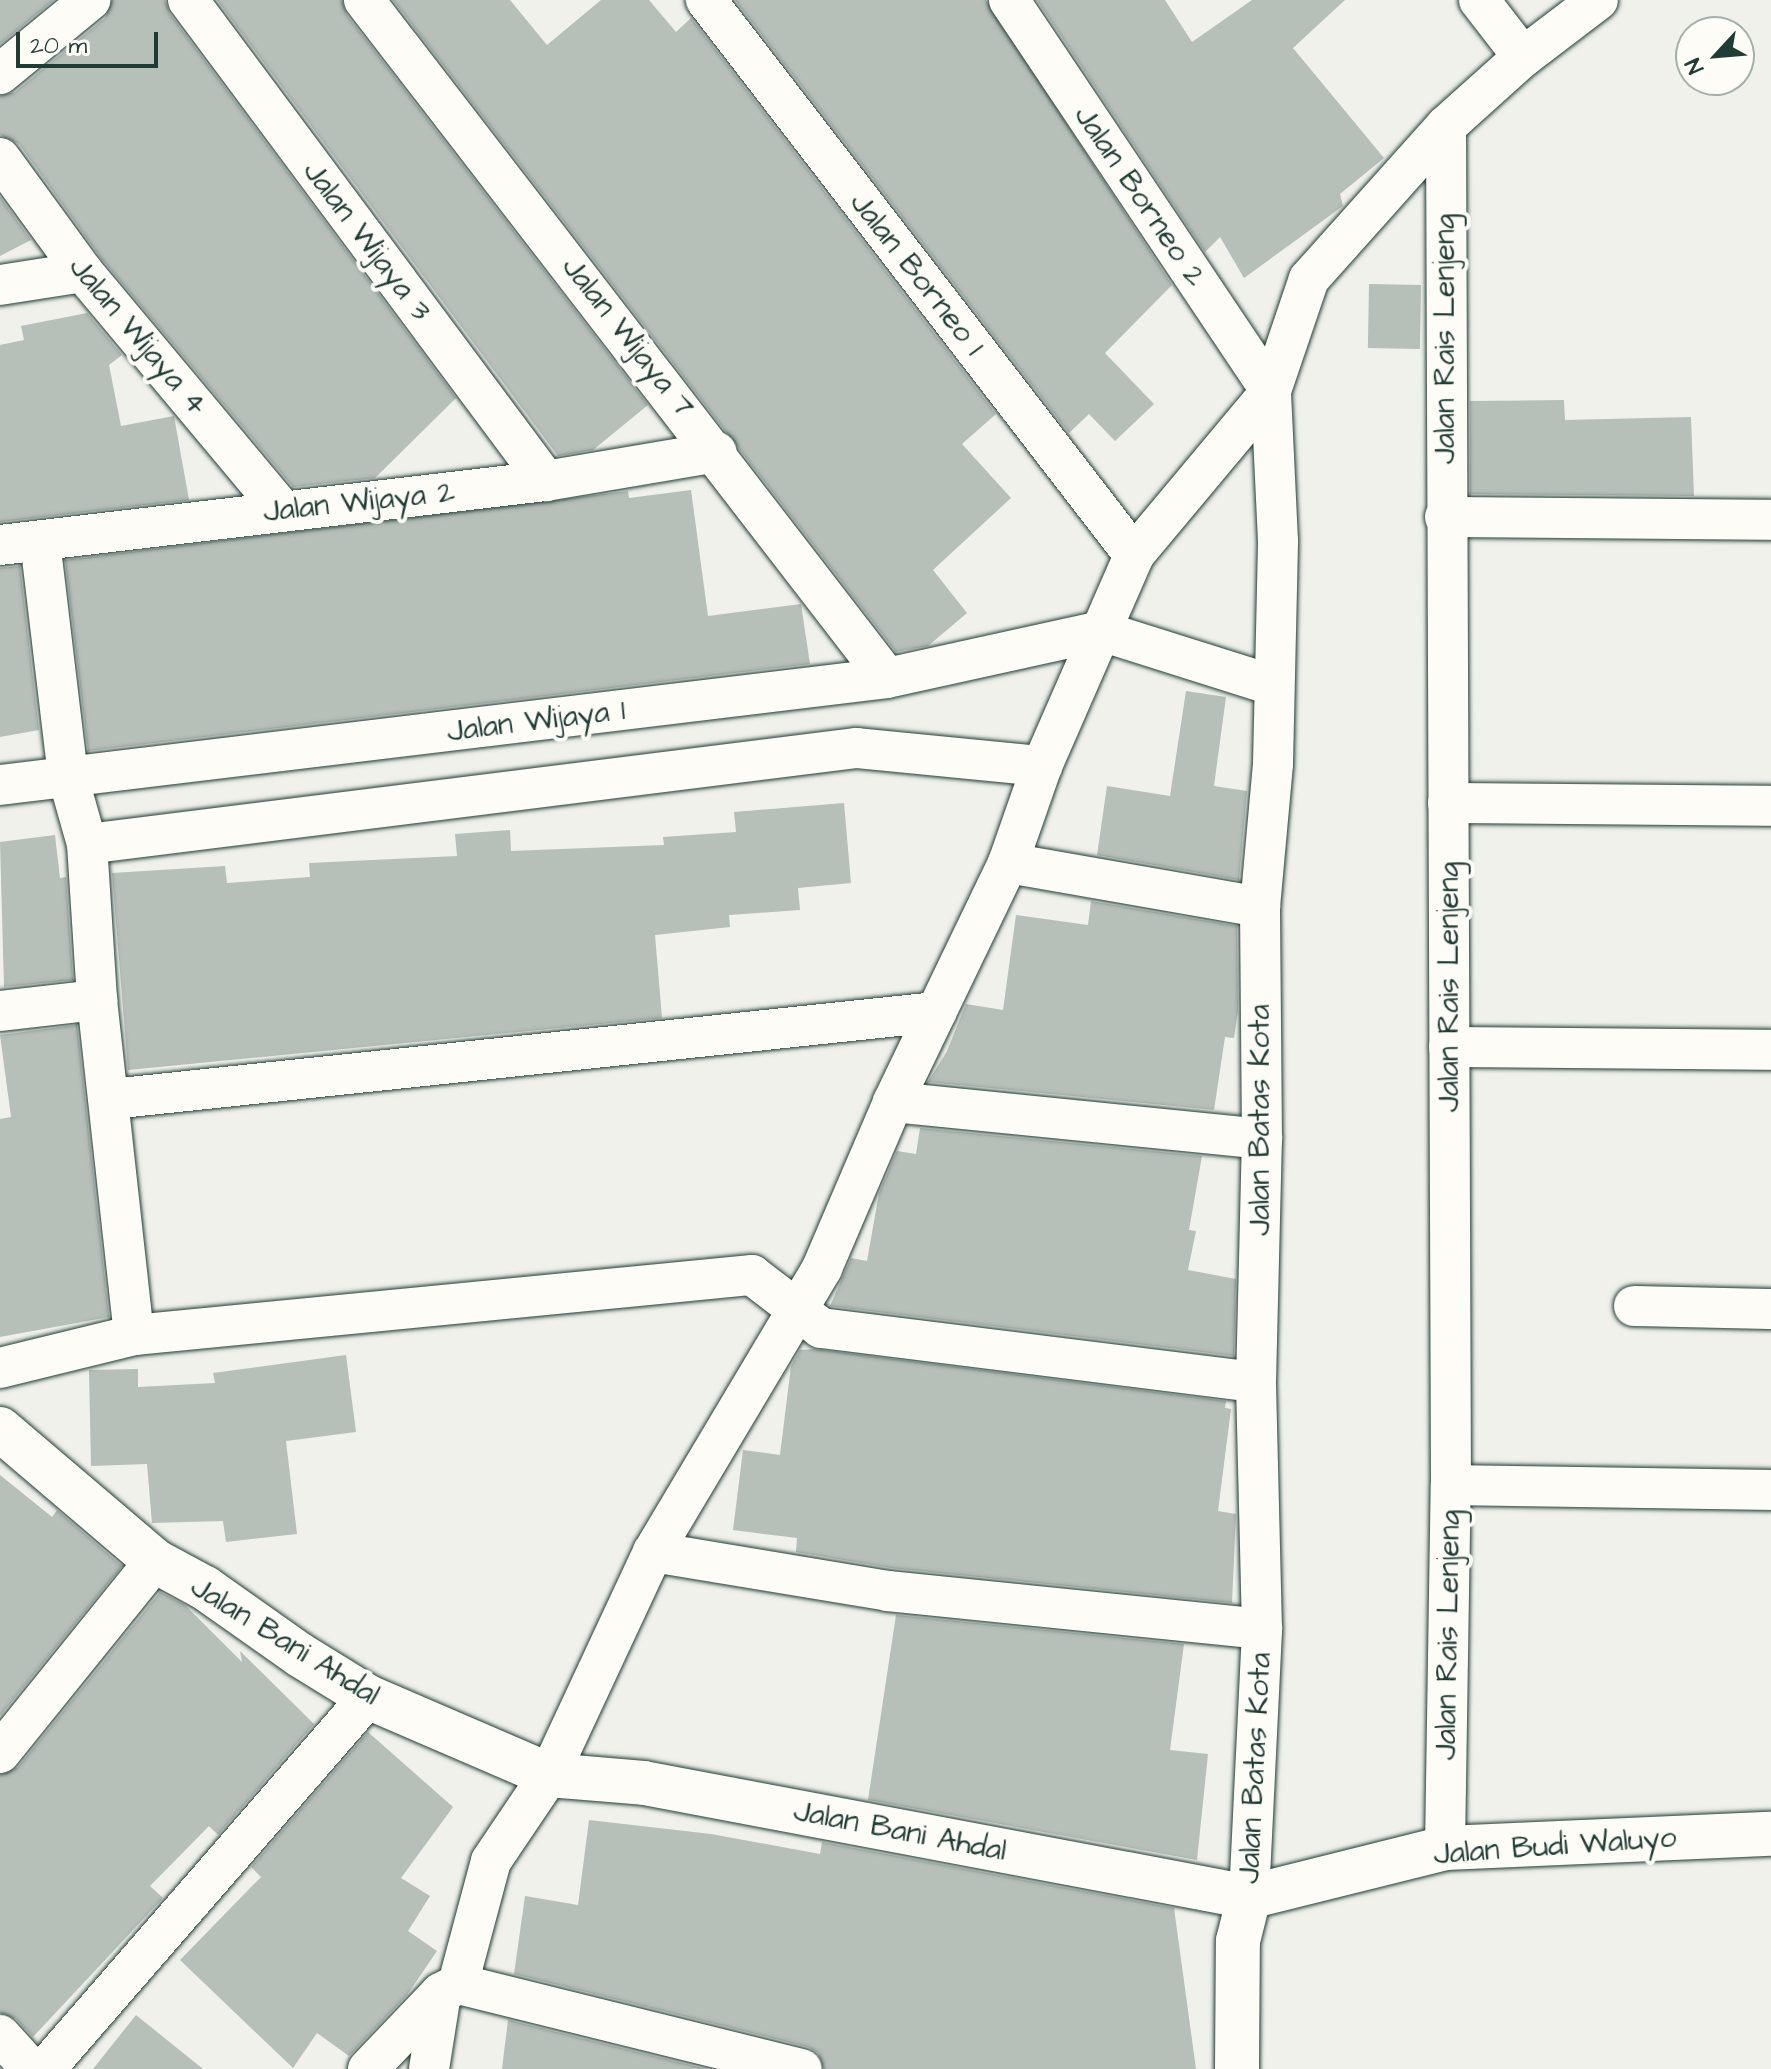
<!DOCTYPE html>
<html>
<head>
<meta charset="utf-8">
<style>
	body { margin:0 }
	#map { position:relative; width:1771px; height:2069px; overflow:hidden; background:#f0f1eb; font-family:"Architects Daughter",sans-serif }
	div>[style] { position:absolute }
	.building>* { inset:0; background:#b6bfb8; transform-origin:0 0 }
	.roads { filter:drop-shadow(0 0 2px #1f3d34) drop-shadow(0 0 2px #1f3d34) }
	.street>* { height:40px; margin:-20px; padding:0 20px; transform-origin:20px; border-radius:20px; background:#fdfcf7 }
	.secondary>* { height:44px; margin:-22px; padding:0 22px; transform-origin:22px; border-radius:22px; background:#fdfcf7 }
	span { translate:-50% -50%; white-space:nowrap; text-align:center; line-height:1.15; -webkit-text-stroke:8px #fdfcf7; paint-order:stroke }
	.street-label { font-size:30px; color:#1f3d34 }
	.north { position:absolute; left:1675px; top:16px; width:80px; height:80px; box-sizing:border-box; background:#fdfcf7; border:2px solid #a4b0a9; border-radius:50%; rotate:244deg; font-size:22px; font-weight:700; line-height:32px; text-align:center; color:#1f3d34 }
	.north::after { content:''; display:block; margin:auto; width:28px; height:36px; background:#1f3d34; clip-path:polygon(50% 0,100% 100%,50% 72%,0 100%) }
	.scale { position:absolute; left:16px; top:32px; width:142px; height:36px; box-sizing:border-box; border:4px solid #1f3d34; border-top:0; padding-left:10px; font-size:24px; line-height:28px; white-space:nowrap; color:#1f3d34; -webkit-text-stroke:6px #fdfcf7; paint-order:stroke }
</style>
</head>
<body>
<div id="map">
	<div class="building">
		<div style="clip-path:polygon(0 0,54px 0,0 44px)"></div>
		<div style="clip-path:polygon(112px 0,165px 0,170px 14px,456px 398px,375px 478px,293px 487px,101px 258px,19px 144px,0 135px,0 96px,15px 92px,105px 18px)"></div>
		<div style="clip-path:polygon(217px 0,342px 0,346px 14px,648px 405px,593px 450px,558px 456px)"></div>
		<div style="clip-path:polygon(393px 0,510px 0,547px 45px,601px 0,649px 0,676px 32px,691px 18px,996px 414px,962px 444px,1011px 498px,933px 570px,967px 613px,928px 646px,896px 652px)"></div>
		<div style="clip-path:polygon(735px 0,986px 0,1172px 285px,1105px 353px,1154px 404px,1115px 441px,1089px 414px,1069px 433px)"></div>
		<div style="clip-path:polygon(1037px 0,1165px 0,1192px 42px,1252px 0,1345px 0,1293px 48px,1384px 158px,1340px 194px,1343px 206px,1244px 278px,1220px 237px,1205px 252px)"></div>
		<div style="clip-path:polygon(0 197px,31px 240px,0 256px)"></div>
		<div style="left:1369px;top:284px;width:52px;height:64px;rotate:1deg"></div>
		<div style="clip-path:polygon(87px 313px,122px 355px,109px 365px,121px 426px,174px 416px,189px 500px,0 522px,0 345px,24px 340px,21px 326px)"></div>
		<div style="clip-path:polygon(1564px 400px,1565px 420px,1691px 417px,1694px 496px,1470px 494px,1470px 401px)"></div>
		<div style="clip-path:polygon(691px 490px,708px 616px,801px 604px,810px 664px,88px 751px,65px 560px,628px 491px,629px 498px)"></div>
		<div style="clip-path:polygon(20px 566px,39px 730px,0 737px,0 568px)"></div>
		<div style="clip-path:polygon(1186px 691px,1226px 697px,1214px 786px,1247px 791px,1239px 880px,1097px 855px,1107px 786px,1170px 796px)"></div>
		<div style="clip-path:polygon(844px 803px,851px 883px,798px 888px,800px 910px,729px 915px,730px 927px,655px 935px,662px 1018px,128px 1070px,112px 873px,225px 866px,227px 883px,310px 877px,309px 863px,457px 856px,455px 834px,510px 830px,511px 851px,664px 845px,663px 837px,736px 832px,734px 812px)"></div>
		<div style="clip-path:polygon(55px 835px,60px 878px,66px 877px,73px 980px,4px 987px,0 842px)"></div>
		<div style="clip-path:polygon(1091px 901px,1237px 926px,1238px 1011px,1234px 1038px,1225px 1037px,1214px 1110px,928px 1082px,947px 1051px,966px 1004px,1003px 1010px,1016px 915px,1088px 925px)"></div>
		<div style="clip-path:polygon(77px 1025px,109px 1317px,0 1337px,0 1119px,11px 1117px,0 1035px)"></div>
		<div style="clip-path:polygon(920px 1128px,1202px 1156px,1189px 1230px,1196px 1231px,1188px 1270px,1236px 1279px,1234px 1356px,830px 1306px,851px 1258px,867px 1261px,879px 1193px,897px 1151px,916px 1154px)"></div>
		<div style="clip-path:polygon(814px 1349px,1226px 1401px,1225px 1408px,1231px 1409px,1218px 1511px,1236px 1514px,1232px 1603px,891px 1568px,796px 1552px,797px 1538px,733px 1530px,743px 1450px,780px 1455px,791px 1366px,800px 1350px)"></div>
		<div style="clip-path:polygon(346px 1355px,356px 1432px,286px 1441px,297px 1534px,226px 1542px,223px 1521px,152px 1523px,147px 1464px,91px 1466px,89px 1370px,138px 1369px,138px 1387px,215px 1383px,213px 1373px)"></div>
		<div style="clip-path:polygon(0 1475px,52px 1517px,57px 1510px,122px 1566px,0 1716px)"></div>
		<div style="clip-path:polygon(160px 1592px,185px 1605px,242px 1662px,240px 1651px,314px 1724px,218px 1835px,209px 1826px,150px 1886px,163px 1898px,33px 2037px,16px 2019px,0 2013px,0 1775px,18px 1767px)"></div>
		<div style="clip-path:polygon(896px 1615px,1184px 1644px,1170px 1750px,1208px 1754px,1197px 1860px,868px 1800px)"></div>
		<div style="clip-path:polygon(368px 1732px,453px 1807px,401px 1878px,430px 1896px,408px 1931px,437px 1951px,407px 1995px,349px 2056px,317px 2033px,293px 2068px,180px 1960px,261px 1877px,251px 1867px)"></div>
		<div style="clip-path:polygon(589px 1820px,711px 1834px,820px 1854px,822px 1842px,1174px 1908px,1196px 2069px,824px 2069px,818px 2053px,808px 2047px,514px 1974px,525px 1896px,578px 1905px)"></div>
		<div style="clip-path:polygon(136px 2015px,203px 2069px,93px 2069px)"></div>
		<div style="clip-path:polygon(508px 2020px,706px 2069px,502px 2069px)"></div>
	</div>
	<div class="roads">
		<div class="street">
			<div style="left:188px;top:0;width:600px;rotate:53.34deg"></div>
			<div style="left:364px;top:0;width:856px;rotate:52.35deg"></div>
			<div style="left:1009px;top:0;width:471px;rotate:56.2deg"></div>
			<div style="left:1271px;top:391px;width:214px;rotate:129.9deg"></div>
			<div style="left:1479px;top:0;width:72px;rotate:52.3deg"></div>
			<div style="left:0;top:74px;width:117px;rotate:-39.4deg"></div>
			<div style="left:0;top:158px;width:141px;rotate:53.9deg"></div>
			<div style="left:83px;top:272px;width:310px;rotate:50.1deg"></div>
			<div style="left:0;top:285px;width:84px;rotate:-8.9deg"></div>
			<div style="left:1445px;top:517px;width:326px;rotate:0.5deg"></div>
			<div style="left:40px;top:541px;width:238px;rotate:83.2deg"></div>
			<div style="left:68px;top:777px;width:70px;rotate:74.2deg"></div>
			<div style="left:87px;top:844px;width:156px;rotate:86.3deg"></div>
			<div style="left:97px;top:1000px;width:337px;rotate:83.7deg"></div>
			<div style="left:0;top:545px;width:550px;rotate:-6.69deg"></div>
			<div style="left:546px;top:481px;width:173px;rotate:-9.6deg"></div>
			<div style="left:0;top:785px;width:893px;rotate:-6.88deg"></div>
			<div style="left:887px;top:678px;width:219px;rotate:-12.4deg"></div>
			<div style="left:1101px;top:631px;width:179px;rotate:17.5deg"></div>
			<div style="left:1448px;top:803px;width:323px;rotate:0.5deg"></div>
			<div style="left:87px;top:844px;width:776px;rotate:-7.11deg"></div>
			<div style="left:857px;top:748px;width:186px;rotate:5.6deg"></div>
			<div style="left:1008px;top:863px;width:256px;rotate:9.9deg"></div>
			<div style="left:0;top:1011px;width:98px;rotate:-6.5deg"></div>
			<div style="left:1449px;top:1047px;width:322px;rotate:0.5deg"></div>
			<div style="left:111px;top:1099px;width:830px;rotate:-6.02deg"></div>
			<div style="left:893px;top:1102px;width:371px;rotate:5.7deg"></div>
			<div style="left:1634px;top:1306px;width:137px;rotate:1.3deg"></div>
			<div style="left:0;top:1368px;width:138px;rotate:-13.8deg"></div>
			<div style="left:134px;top:1335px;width:621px;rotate:-5.55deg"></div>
			<div style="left:752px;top:1275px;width:87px;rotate:37.5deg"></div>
			<div style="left:821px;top:1328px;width:438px;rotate:7.1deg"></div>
			<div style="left:1451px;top:1485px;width:320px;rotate:0.9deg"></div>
			<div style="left:653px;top:1552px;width:238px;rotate:9.4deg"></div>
			<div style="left:888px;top:1591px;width:376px;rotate:5.8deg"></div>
			<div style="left:0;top:1753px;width:247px;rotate:-51.1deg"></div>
			<div style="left:1445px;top:1848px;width:363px;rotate:-89.1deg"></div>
			<div style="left:1451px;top:1485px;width:1359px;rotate:-90.21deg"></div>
			<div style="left:1249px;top:1897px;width:268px;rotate:-87.2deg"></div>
			<div style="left:1262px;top:1629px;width:247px;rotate:-91.4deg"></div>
			<div style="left:1256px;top:1382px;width:243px;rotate:-88.6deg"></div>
			<div style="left:1262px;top:1139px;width:232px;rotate:-90.5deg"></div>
			<div style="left:1260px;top:907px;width:144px;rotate:-84.8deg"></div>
			<div style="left:1273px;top:764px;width:223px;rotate:-88.7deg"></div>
			<div style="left:1278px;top:541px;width:150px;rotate:-92.7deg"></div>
			<div style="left:1271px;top:391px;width:118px;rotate:-71.3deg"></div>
			<div style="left:1309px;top:279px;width:205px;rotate:-48.2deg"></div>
			<div style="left:1446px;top:126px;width:103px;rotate:-41.9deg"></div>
			<div style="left:1523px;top:57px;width:94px;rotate:-37.2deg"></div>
			<div style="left:458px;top:1984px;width:354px;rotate:13.9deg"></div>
			<div style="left:0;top:2035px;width:46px;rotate:47.6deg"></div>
			<div style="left:45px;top:2069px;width:493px;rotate:-49deg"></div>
			<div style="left:368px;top:2069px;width:105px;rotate:-46.2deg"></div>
			<div style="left:441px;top:1993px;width:19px;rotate:-28deg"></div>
			<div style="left:458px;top:1984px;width:127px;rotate:-75deg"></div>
			<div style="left:491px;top:1861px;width:104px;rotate:-56deg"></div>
			<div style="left:549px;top:1775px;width:246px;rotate:-65deg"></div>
			<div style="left:653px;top:1552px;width:330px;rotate:-59.2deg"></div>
			<div style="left:822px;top:1268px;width:181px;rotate:-66.8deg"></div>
			<div style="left:893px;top:1102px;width:265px;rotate:-64.3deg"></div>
			<div style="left:1008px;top:863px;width:103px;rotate:-70.7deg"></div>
			<div style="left:1042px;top:766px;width:230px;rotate:-66.4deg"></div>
			<div style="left:1134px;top:555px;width:701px;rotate:-127.64deg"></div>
			<div style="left:429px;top:2069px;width:77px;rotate:-81deg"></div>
		</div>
		<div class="secondary">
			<div style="left:0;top:1429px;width:204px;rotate:40.4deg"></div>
			<div style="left:155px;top:1561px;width:57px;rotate:28.4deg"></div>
			<div style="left:205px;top:1588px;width:116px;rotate:35.2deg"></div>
			<div style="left:300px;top:1655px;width:80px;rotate:31.7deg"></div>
			<div style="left:368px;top:1697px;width:197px;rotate:23.3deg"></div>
			<div style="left:549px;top:1775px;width:95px;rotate:4.8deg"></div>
			<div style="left:644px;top:1783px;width:616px;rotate:10.67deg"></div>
			<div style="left:1249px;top:1897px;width:202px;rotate:-14deg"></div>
			<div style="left:1445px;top:1848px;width:326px;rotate:-2.5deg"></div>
			<div style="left:1237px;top:2069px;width:128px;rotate:-89.6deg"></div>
			<div style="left:1238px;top:1941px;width:45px;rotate:-76deg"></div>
		</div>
	</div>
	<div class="street-label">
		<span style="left:1140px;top:196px;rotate:56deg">Jalan Borneo 2</span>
		<span style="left:367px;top:241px;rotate:53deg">Jalan Wijaya 3</span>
		<span style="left:917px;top:274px;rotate:52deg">Jalan Borneo 1</span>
		<span style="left:138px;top:336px;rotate:50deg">Jalan Wijaya 4</span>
		<span style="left:628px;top:337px;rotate:52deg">Jalan Wijaya 7</span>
		<span style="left:1445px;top:339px;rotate:-90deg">Jalan Rais Lenjeng</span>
		<span style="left:359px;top:502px;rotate:-6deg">Jalan Wijaya 2</span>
		<span style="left:536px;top:721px;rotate:-7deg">Jalan Wijaya 1</span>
		<span style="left:1449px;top:987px;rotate:-90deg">Jalan Rais Lenjeng</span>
		<span style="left:1260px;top:1120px;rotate:-90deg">Jalan Batas Kota</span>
		<span style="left:1448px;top:1635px;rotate:-89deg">Jalan Rais Lenjeng</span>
		<span style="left:285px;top:1641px;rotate:32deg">Jalan Bani Ahdal</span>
		<span style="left:1255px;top:1768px;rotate:-87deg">Jalan Batas Kota</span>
		<span style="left:900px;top:1831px;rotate:11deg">Jalan Bani Ahdal</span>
		<span style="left:1555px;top:1846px;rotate:-4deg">Jalan Budi Waluyo</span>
	</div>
	<div class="north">N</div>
	<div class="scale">20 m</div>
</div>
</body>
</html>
